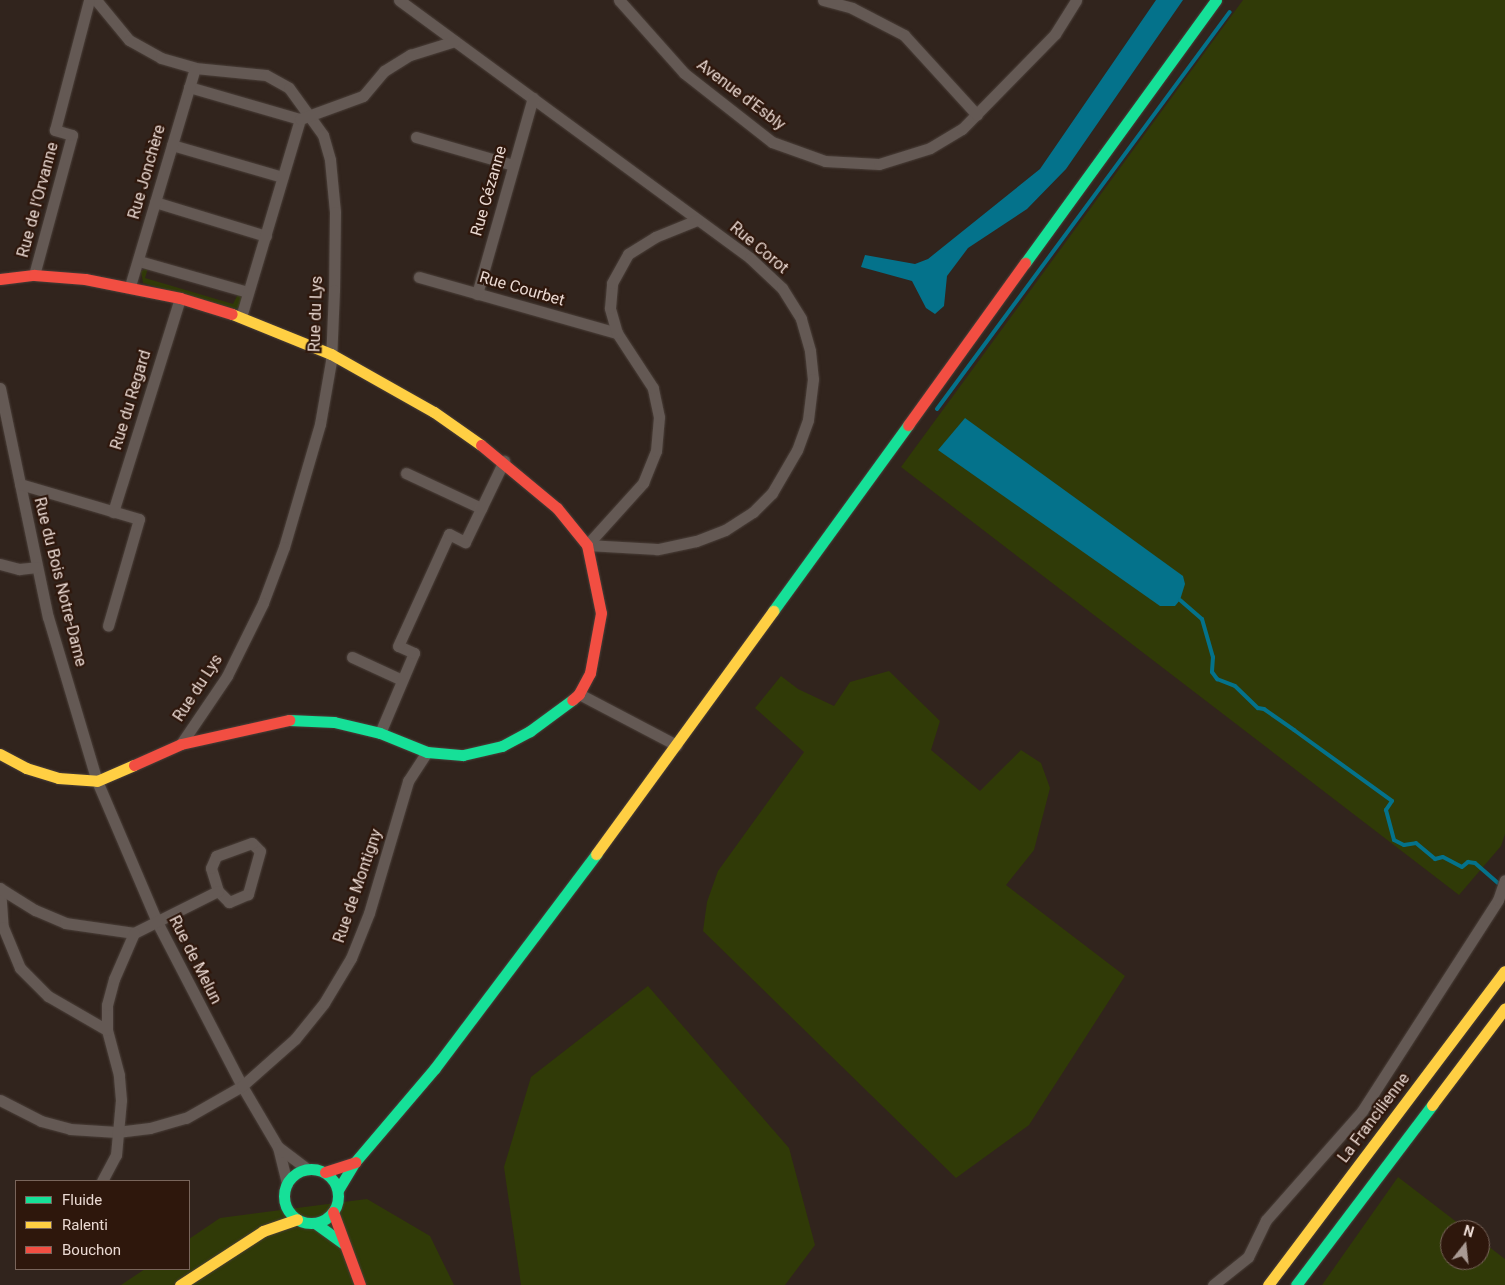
<!DOCTYPE html>
<html>
<head>
<meta charset="utf-8">
<style>
	body { margin:0 }
	#map { position:relative; width:1505px; height:1285px; overflow:hidden; background:#31241d; font-family:Roboto,sans-serif }
	div>[style] { position:absolute }
	.green>* { inset:0; background:#303a07 }
	.water>* { inset:0; background:#04728b }
	.stream>* { height:4px; margin:-2px; padding:0 2px; transform-origin:2px; border-radius:2px; background:#04728b }
	.roads { filter:drop-shadow(0 0 1px #4a3f39) drop-shadow(0 0 1px #4a3f39) }
	.street>* { height:11px; margin:-5.5px; padding:0 5.5px; transform-origin:5.5px; border-radius:5.5px; background:#645954 }
	.fast>* { height:11px; margin:-5.5px; padding:0 5.5px; transform-origin:5.5px; border-radius:5.5px; background:#16e098 }
	.fast>.ring { margin:-5.5px; padding:0; box-sizing:content-box; background:none; border:11px solid #16e098; border-radius:50% }
	.slow>* { height:11px; margin:-5.5px; padding:0 5.5px; transform-origin:5.5px; border-radius:5.5px; background:#ffcf43 }
	.jam>* { height:11px; margin:-5.5px; padding:0 5.5px; transform-origin:5.5px; border-radius:5.5px; background:#f24e42 }
	span { translate:-50% -50%; white-space:nowrap; text-align:center; line-height:1.15; -webkit-text-stroke:4.5px #2e170c; paint-order:stroke }
	.street-label { font-size:16px; color:#ead9d2 }
	.legend { position:absolute; left:15px; top:1180px; width:175px; height:90px; box-sizing:border-box; background:#2e170c; border:1px solid #79655b; margin:0; padding:6px 9px; list-style:none; font-size:15px; color:#ead9d2 }
	.legend li { display:flex; align-items:center; gap:10px; height:25px }
	.legend b { width:25px; border:1px solid #79655b }
	.north { position:absolute; left:1440px; top:1220px; width:50px; height:50px; box-sizing:border-box; background:#2e170c; border:1px solid #79655b; border-radius:50%; rotate:16deg; font-size:14px; font-weight:700; line-height:20px; text-align:center; color:#ead9d2 }
	.north::after { content:''; display:block; margin:auto; width:18px; height:22px; background:#a99a93; clip-path:polygon(50% 0,100% 100%,50% 72%,0 100%) }
</style>
</head>
<body>
<div id="map">
	<div class="green">
		<div style="clip-path:polygon(1243px 0,1505px 0,1505px 834px,1501px 846px,1459px 895px,901px 467px)"></div>
		<div style="clip-path:polygon(148px 268px,145px 278px,233px 304px,239px 292px,242px 294px,241px 306px,236px 309px,143px 283px,141px 271px)"></div>
		<div style="clip-path:polygon(889px 671px,940px 721px,931px 750px,980px 791px,1021px 750px,1041px 763px,1050px 788px,1034px 850px,1006px 885px,1125px 976px,1029px 1125px,956px 1178px,703px 931px,707px 902px,718px 871px,804px 752px,755px 708px,781px 676px,798px 689px,834px 706px,850px 682px)"></div>
		<div style="clip-path:polygon(648px 986px,789px 1148px,815px 1245px,785px 1285px,521px 1285px,504px 1167px,531px 1077px)"></div>
		<div style="clip-path:polygon(1398px 1177px,1467px 1230px,1450px 1230px,1450px 1260px,1480px 1260px,1480px 1240px,1505px 1259px,1505px 1285px,1322px 1285px)"></div>
		<div style="clip-path:polygon(367px 1199px,430px 1236px,454px 1285px,121px 1285px,145px 1269px,189px 1269px,189px 1239px,220px 1218px)"></div>
	</div>
	<div class="water">
		<div style="clip-path:polygon(1156px 0,1183px 0,1066px 169px,1027px 209px,968px 248px,947px 276px,944px 306px,935px 314px,926px 308px,912px 281px,861px 267px,865px 255px,915px 264px,928px 259px,1040px 169px)"></div>
		<div style="clip-path:polygon(965px 418px,1183px 576px,1185px 584px,1180px 600px,1175px 606px,1160px 606px,938px 450px)"></div>
	</div>
	<div class="stream">
		<div style="left:937px;top:409px;width:493px;rotate:-53.6deg"></div>
		<div style="left:1180px;top:600px;width:29px;rotate:41deg"></div>
		<div style="left:1202px;top:619px;width:40px;rotate:74deg"></div>
		<div style="left:1213px;top:657px;width:15px;rotate:94deg"></div>
		<div style="left:1212px;top:672px;width:9px;rotate:54deg"></div>
		<div style="left:1217px;top:679px;width:19px;rotate:21deg"></div>
		<div style="left:1235px;top:686px;width:32px;rotate:44deg"></div>
		<div style="left:1258px;top:708px;width:6px;rotate:9deg"></div>
		<div style="left:1264px;top:709px;width:37px;rotate:35deg"></div>
		<div style="left:1294px;top:730px;width:121px;rotate:35.9deg"></div>
		<div style="left:1392px;top:801px;width:11px;rotate:124deg"></div>
		<div style="left:1386px;top:810px;width:31px;rotate:75deg"></div>
		<div style="left:1394px;top:840px;width:11px;rotate:27deg"></div>
		<div style="left:1404px;top:845px;width:12px;rotate:-9deg"></div>
		<div style="left:1416px;top:843px;width:25px;rotate:40deg"></div>
		<div style="left:1435px;top:859px;width:8px;rotate:-14deg"></div>
		<div style="left:1443px;top:857px;width:21px;rotate:28deg"></div>
		<div style="left:1462px;top:867px;width:8px;rotate:-40deg"></div>
		<div style="left:1468px;top:862px;width:7px;rotate:8deg"></div>
		<div style="left:1475px;top:863px;width:30px;rotate:41deg"></div>
	</div>
	<div class="roads">
		<div class="street">
			<div style="left:96px;top:0;width:52px;rotate:50.5deg"></div>
			<div style="left:129px;top:40px;width:37px;rotate:29deg"></div>
			<div style="left:161px;top:58px;width:35px;rotate:16deg"></div>
			<div style="left:195px;top:68px;width:71px;rotate:5.6deg"></div>
			<div style="left:266px;top:75px;width:26px;rotate:29deg"></div>
			<div style="left:289px;top:88px;width:58px;rotate:54.1deg"></div>
			<div style="left:323px;top:135px;width:26px;rotate:74deg"></div>
			<div style="left:330px;top:160px;width:52px;rotate:84.5deg"></div>
			<div style="left:335px;top:212px;width:78px;rotate:90.7deg"></div>
			<div style="left:334px;top:290px;width:71px;rotate:92.4deg"></div>
			<div style="left:331px;top:361px;width:64px;rotate:99.9deg"></div>
			<div style="left:320px;top:424px;width:128px;rotate:106.3deg"></div>
			<div style="left:284px;top:547px;width:60px;rotate:110.6deg"></div>
			<div style="left:263px;top:603px;width:81px;rotate:116.3deg"></div>
			<div style="left:227px;top:676px;width:82px;rotate:124.1deg"></div>
			<div style="left:399px;top:0;width:436px;rotate:36.3deg"></div>
			<div style="left:750px;top:258px;width:44px;rotate:43.2deg"></div>
			<div style="left:782px;top:288px;width:36px;rotate:58deg"></div>
			<div style="left:801px;top:319px;width:33px;rotate:74deg"></div>
			<div style="left:810px;top:351px;width:28px;rotate:84deg"></div>
			<div style="left:813px;top:379px;width:41px;rotate:97deg"></div>
			<div style="left:808px;top:420px;width:32px;rotate:110deg"></div>
			<div style="left:797px;top:450px;width:50px;rotate:120.2deg"></div>
			<div style="left:772px;top:493px;width:27px;rotate:135deg"></div>
			<div style="left:753px;top:512px;width:33px;rotate:147deg"></div>
			<div style="left:725px;top:530px;width:31px;rotate:159deg"></div>
			<div style="left:696px;top:541px;width:40px;rotate:168deg"></div>
			<div style="left:657px;top:549px;width:70px;rotate:-176.7deg"></div>
			<div style="left:619px;top:0;width:98px;rotate:48.3deg"></div>
			<div style="left:684px;top:73px;width:112px;rotate:38.1deg"></div>
			<div style="left:772px;top:142px;width:56px;rotate:19.7deg"></div>
			<div style="left:825px;top:161px;width:54px;rotate:3.2deg"></div>
			<div style="left:879px;top:164px;width:53px;rotate:-17.4deg"></div>
			<div style="left:930px;top:148px;width:37px;rotate:-31deg"></div>
			<div style="left:962px;top:129px;width:133px;rotate:-45.6deg"></div>
			<div style="left:1055px;top:34px;width:40px;rotate:-58deg"></div>
			<div style="left:823px;top:0;width:30px;rotate:15deg"></div>
			<div style="left:852px;top:8px;width:59px;rotate:27.4deg"></div>
			<div style="left:904px;top:35px;width:108px;rotate:47.6deg"></div>
			<div style="left:189px;top:87px;width:116px;rotate:16.1deg"></div>
			<div style="left:416px;top:137px;width:101px;rotate:16.1deg"></div>
			<div style="left:172px;top:145px;width:115px;rotate:16.2deg"></div>
			<div style="left:155px;top:202px;width:116px;rotate:17deg"></div>
			<div style="left:139px;top:261px;width:113px;rotate:15.9deg"></div>
			<div style="left:34px;top:275px;width:145px;rotate:-74.8deg"></div>
			<div style="left:72px;top:135px;width:18px;rotate:-164deg"></div>
			<div style="left:55px;top:130px;width:134px;rotate:-75.3deg"></div>
			<div style="left:419px;top:277px;width:206px;rotate:15.8deg"></div>
			<div style="left:130px;top:286px;width:227px;rotate:-73.4deg"></div>
			<div style="left:477px;top:294px;width:204px;rotate:-74.1deg"></div>
			<div style="left:241px;top:317px;width:207px;rotate:-73.4deg"></div>
			<div style="left:300px;top:119px;width:67px;rotate:-20.1deg"></div>
			<div style="left:363px;top:96px;width:33px;rotate:-50deg"></div>
			<div style="left:384px;top:71px;width:31px;rotate:-32deg"></div>
			<div style="left:410px;top:55px;width:47px;rotate:-17.3deg"></div>
			<div style="left:0;top:388px;width:234px;rotate:78.2deg"></div>
			<div style="left:48px;top:617px;width:171px;rotate:73.4deg"></div>
			<div style="left:97px;top:781px;width:153px;rotate:66.9deg"></div>
			<div style="left:157px;top:922px;width:185px;rotate:62.6deg"></div>
			<div style="left:242px;top:1086px;width:71px;rotate:59.5deg"></div>
			<div style="left:278px;top:1147px;width:38px;rotate:76deg"></div>
			<div style="left:406px;top:473px;width:83px;rotate:25deg"></div>
			<div style="left:20px;top:484px;width:124px;rotate:16.4deg"></div>
			<div style="left:139px;top:519px;width:111px;rotate:106.2deg"></div>
			<div style="left:113px;top:512px;width:224px;rotate:-72.6deg"></div>
			<div style="left:587px;top:545px;width:84px;rotate:-47.9deg"></div>
			<div style="left:643px;top:483px;width:35px;rotate:-68deg"></div>
			<div style="left:656px;top:451px;width:34px;rotate:-85deg"></div>
			<div style="left:659px;top:417px;width:30px;rotate:-102deg"></div>
			<div style="left:653px;top:388px;width:66px;rotate:-123.2deg"></div>
			<div style="left:617px;top:333px;width:26px;rotate:-106deg"></div>
			<div style="left:610px;top:308px;width:25px;rotate:-85deg"></div>
			<div style="left:612px;top:283px;width:33px;rotate:-61deg"></div>
			<div style="left:628px;top:254px;width:32px;rotate:-32deg"></div>
			<div style="left:655px;top:237px;width:45px;rotate:-22deg"></div>
			<div style="left:0;top:564px;width:20px;rotate:15deg"></div>
			<div style="left:19px;top:569px;width:18px;rotate:-6deg"></div>
			<div style="left:352px;top:657px;width:55px;rotate:24.7deg"></div>
			<div style="left:579px;top:694px;width:110px;rotate:27.7deg"></div>
			<div style="left:380px;top:733px;width:87px;rotate:-67deg"></div>
			<div style="left:414px;top:653px;width:17px;rotate:-156deg"></div>
			<div style="left:398px;top:646px;width:123px;rotate:-65.5deg"></div>
			<div style="left:449px;top:534px;width:18px;rotate:27deg"></div>
			<div style="left:465px;top:542px;width:90px;rotate:-64.3deg"></div>
			<div style="left:252px;top:843px;width:11px;rotate:45deg"></div>
			<div style="left:260px;top:851px;width:45px;rotate:105.6deg"></div>
			<div style="left:248px;top:894px;width:21px;rotate:157deg"></div>
			<div style="left:229px;top:902px;width:16px;rotate:-135deg"></div>
			<div style="left:218px;top:891px;width:24px;rotate:-107deg"></div>
			<div style="left:211px;top:868px;width:13px;rotate:-67deg"></div>
			<div style="left:216px;top:856px;width:38px;rotate:-20deg"></div>
			<div style="left:0;top:888px;width:39px;rotate:86deg"></div>
			<div style="left:3px;top:927px;width:44px;rotate:67.5deg"></div>
			<div style="left:20px;top:968px;width:40px;rotate:45deg"></div>
			<div style="left:48px;top:996px;width:68px;rotate:30deg"></div>
			<div style="left:1px;top:889px;width:40px;rotate:32deg"></div>
			<div style="left:35px;top:910px;width:33px;rotate:23deg"></div>
			<div style="left:65px;top:923px;width:70px;rotate:8.2deg"></div>
			<div style="left:134px;top:933px;width:94px;rotate:-26.6deg"></div>
			<div style="left:0;top:1100px;width:46px;rotate:27.1deg"></div>
			<div style="left:41px;top:1121px;width:30px;rotate:15deg"></div>
			<div style="left:70px;top:1129px;width:47px;rotate:3.7deg"></div>
			<div style="left:117px;top:1132px;width:33px;rotate:-7deg"></div>
			<div style="left:150px;top:1128px;width:37px;rotate:-16deg"></div>
			<div style="left:186px;top:1118px;width:64px;rotate:-29.7deg"></div>
			<div style="left:242px;top:1086px;width:71px;rotate:-41.6deg"></div>
			<div style="left:295px;top:1039px;width:46px;rotate:-51.1deg"></div>
			<div style="left:324px;top:1003px;width:52px;rotate:-59deg"></div>
			<div style="left:351px;top:958px;width:48px;rotate:-68.2deg"></div>
			<div style="left:369px;top:913px;width:138px;rotate:-73.5deg"></div>
			<div style="left:408px;top:781px;width:35px;rotate:-57deg"></div>
			<div style="left:278px;top:1147px;width:36px;rotate:37deg"></div>
			<div style="left:102px;top:1181px;width:30px;rotate:-62deg"></div>
			<div style="left:116px;top:1155px;width:55px;rotate:-84.8deg"></div>
			<div style="left:121px;top:1100px;width:25px;rotate:-95deg"></div>
			<div style="left:119px;top:1075px;width:47px;rotate:-104.9deg"></div>
			<div style="left:107px;top:1030px;width:25px;rotate:-90deg"></div>
			<div style="left:107px;top:1005px;width:27px;rotate:-75deg"></div>
			<div style="left:114px;top:979px;width:50px;rotate:-66.5deg"></div>
			<div style="left:1213px;top:1285px;width:45px;rotate:-38.7deg"></div>
			<div style="left:1248px;top:1257px;width:41px;rotate:-64.1deg"></div>
			<div style="left:1266px;top:1220px;width:145px;rotate:-48.6deg"></div>
			<div style="left:1362px;top:1111px;width:251px;rotate:-57.2deg"></div>
			<div style="left:1498px;top:900px;width:21px;rotate:-71deg"></div>
		</div>
		<div class="fast">
			<div style="left:1025px;top:263px;width:325px;rotate:-54deg"></div>
			<div style="left:773px;top:611px;width:230px;rotate:-54deg"></div>
			<div style="left:289px;top:720px;width:45px;rotate:2.5deg"></div>
			<div style="left:334px;top:722px;width:47px;rotate:13.4deg"></div>
			<div style="left:380px;top:733px;width:51px;rotate:22deg"></div>
			<div style="left:427px;top:752px;width:36px;rotate:5deg"></div>
			<div style="left:463px;top:755px;width:40px;rotate:-13deg"></div>
			<div style="left:502px;top:746px;width:32px;rotate:-28deg"></div>
			<div style="left:530px;top:731px;width:52px;rotate:-36.4deg"></div>
			<div class="ring" style="left:284px;top:1169px;width:43px;height:43px"></div>
			<div style="left:338px;top:1190px;width:33px;rotate:-59deg"></div>
			<div style="left:355px;top:1162px;width:123px;rotate:-49.6deg"></div>
			<div style="left:435px;top:1068px;width:268px;rotate:-53deg"></div>
			<div style="left:315px;top:1223px;width:36px;rotate:36deg"></div>
			<div style="left:1296px;top:1285px;width:226px;rotate:-52.9deg"></div>
		</div>
		<div class="slow">
			<div style="left:232px;top:314px;width:107px;rotate:22deg"></div>
			<div style="left:331px;top:354px;width:118px;rotate:29.4deg"></div>
			<div style="left:434px;top:412px;width:57px;rotate:35.1deg"></div>
			<div style="left:0;top:754px;width:30px;rotate:28deg"></div>
			<div style="left:26px;top:768px;width:34px;rotate:17deg"></div>
			<div style="left:58px;top:778px;width:39px;rotate:4deg"></div>
			<div style="left:97px;top:781px;width:40px;rotate:-23.4deg"></div>
			<div style="left:596px;top:854px;width:301px;rotate:-53.9deg"></div>
			<div style="left:1432px;top:1105px;width:121px;rotate:-53deg"></div>
			<div style="left:180px;top:1285px;width:99px;rotate:-33deg"></div>
			<div style="left:263px;top:1231px;width:36px;rotate:-19deg"></div>
			<div style="left:1268px;top:1285px;width:393px;rotate:-53deg"></div>
		</div>
		<div class="jam">
			<div style="left:0;top:279px;width:34px;rotate:-7deg"></div>
			<div style="left:34px;top:275px;width:51px;rotate:4.5deg"></div>
			<div style="left:85px;top:279px;width:97px;rotate:11.3deg"></div>
			<div style="left:180px;top:298px;width:54px;rotate:17.1deg"></div>
			<div style="left:908px;top:425px;width:200px;rotate:-54.2deg"></div>
			<div style="left:481px;top:445px;width:99px;rotate:39.7deg"></div>
			<div style="left:557px;top:508px;width:48px;rotate:51deg"></div>
			<div style="left:587px;top:545px;width:69px;rotate:78.4deg"></div>
			<div style="left:601px;top:613px;width:61px;rotate:100.4deg"></div>
			<div style="left:590px;top:673px;width:24px;rotate:118deg"></div>
			<div style="left:579px;top:694px;width:9px;rotate:139deg"></div>
			<div style="left:134px;top:765px;width:51px;rotate:-24.1deg"></div>
			<div style="left:181px;top:744px;width:111px;rotate:-12.5deg"></div>
			<div style="left:325px;top:1172px;width:32px;rotate:-18deg"></div>
			<div style="left:333px;top:1212px;width:78px;rotate:69.7deg"></div>
		</div>
	</div>
	<div class="street-label">
		<span style="left:741px;top:95px;rotate:37deg">Avenue d'Esbly</span>
		<span style="left:147px;top:172px;rotate:-74deg">Rue Jonchère</span>
		<span style="left:489px;top:191px;rotate:-74deg">Rue Cézanne</span>
		<span style="left:38px;top:200px;rotate:-75deg">Rue de l'Orvanne</span>
		<span style="left:759px;top:248px;rotate:40deg">Rue Corot</span>
		<span style="left:522px;top:289px;rotate:16deg">Rue Courbet</span>
		<span style="left:316px;top:314px;rotate:-88deg">Rue du Lys</span>
		<span style="left:131px;top:400px;rotate:-73deg">Rue du Regard</span>
		<span style="left:60px;top:582px;rotate:76deg">Rue du Bois Notre-Dame</span>
		<span style="left:198px;top:688px;rotate:-57deg">Rue du Lys</span>
		<span style="left:358px;top:886px;rotate:-71deg">Rue de Montigny</span>
		<span style="left:195px;top:960px;rotate:63deg">Rue de Melun</span>
		<span style="left:1374px;top:1118px;rotate:-53deg">La Francilienne</span>
	</div>
	<ul class="legend">
	<li><b style="height:6px;background:#16e098"></b>Fluide</li>
	<li><b style="height:6px;background:#ffcf43"></b>Ralenti</li>
	<li><b style="height:6px;background:#f24e42"></b>Bouchon</li>
	</ul>
	<div class="north">N</div>
</div>
</body>
</html>
